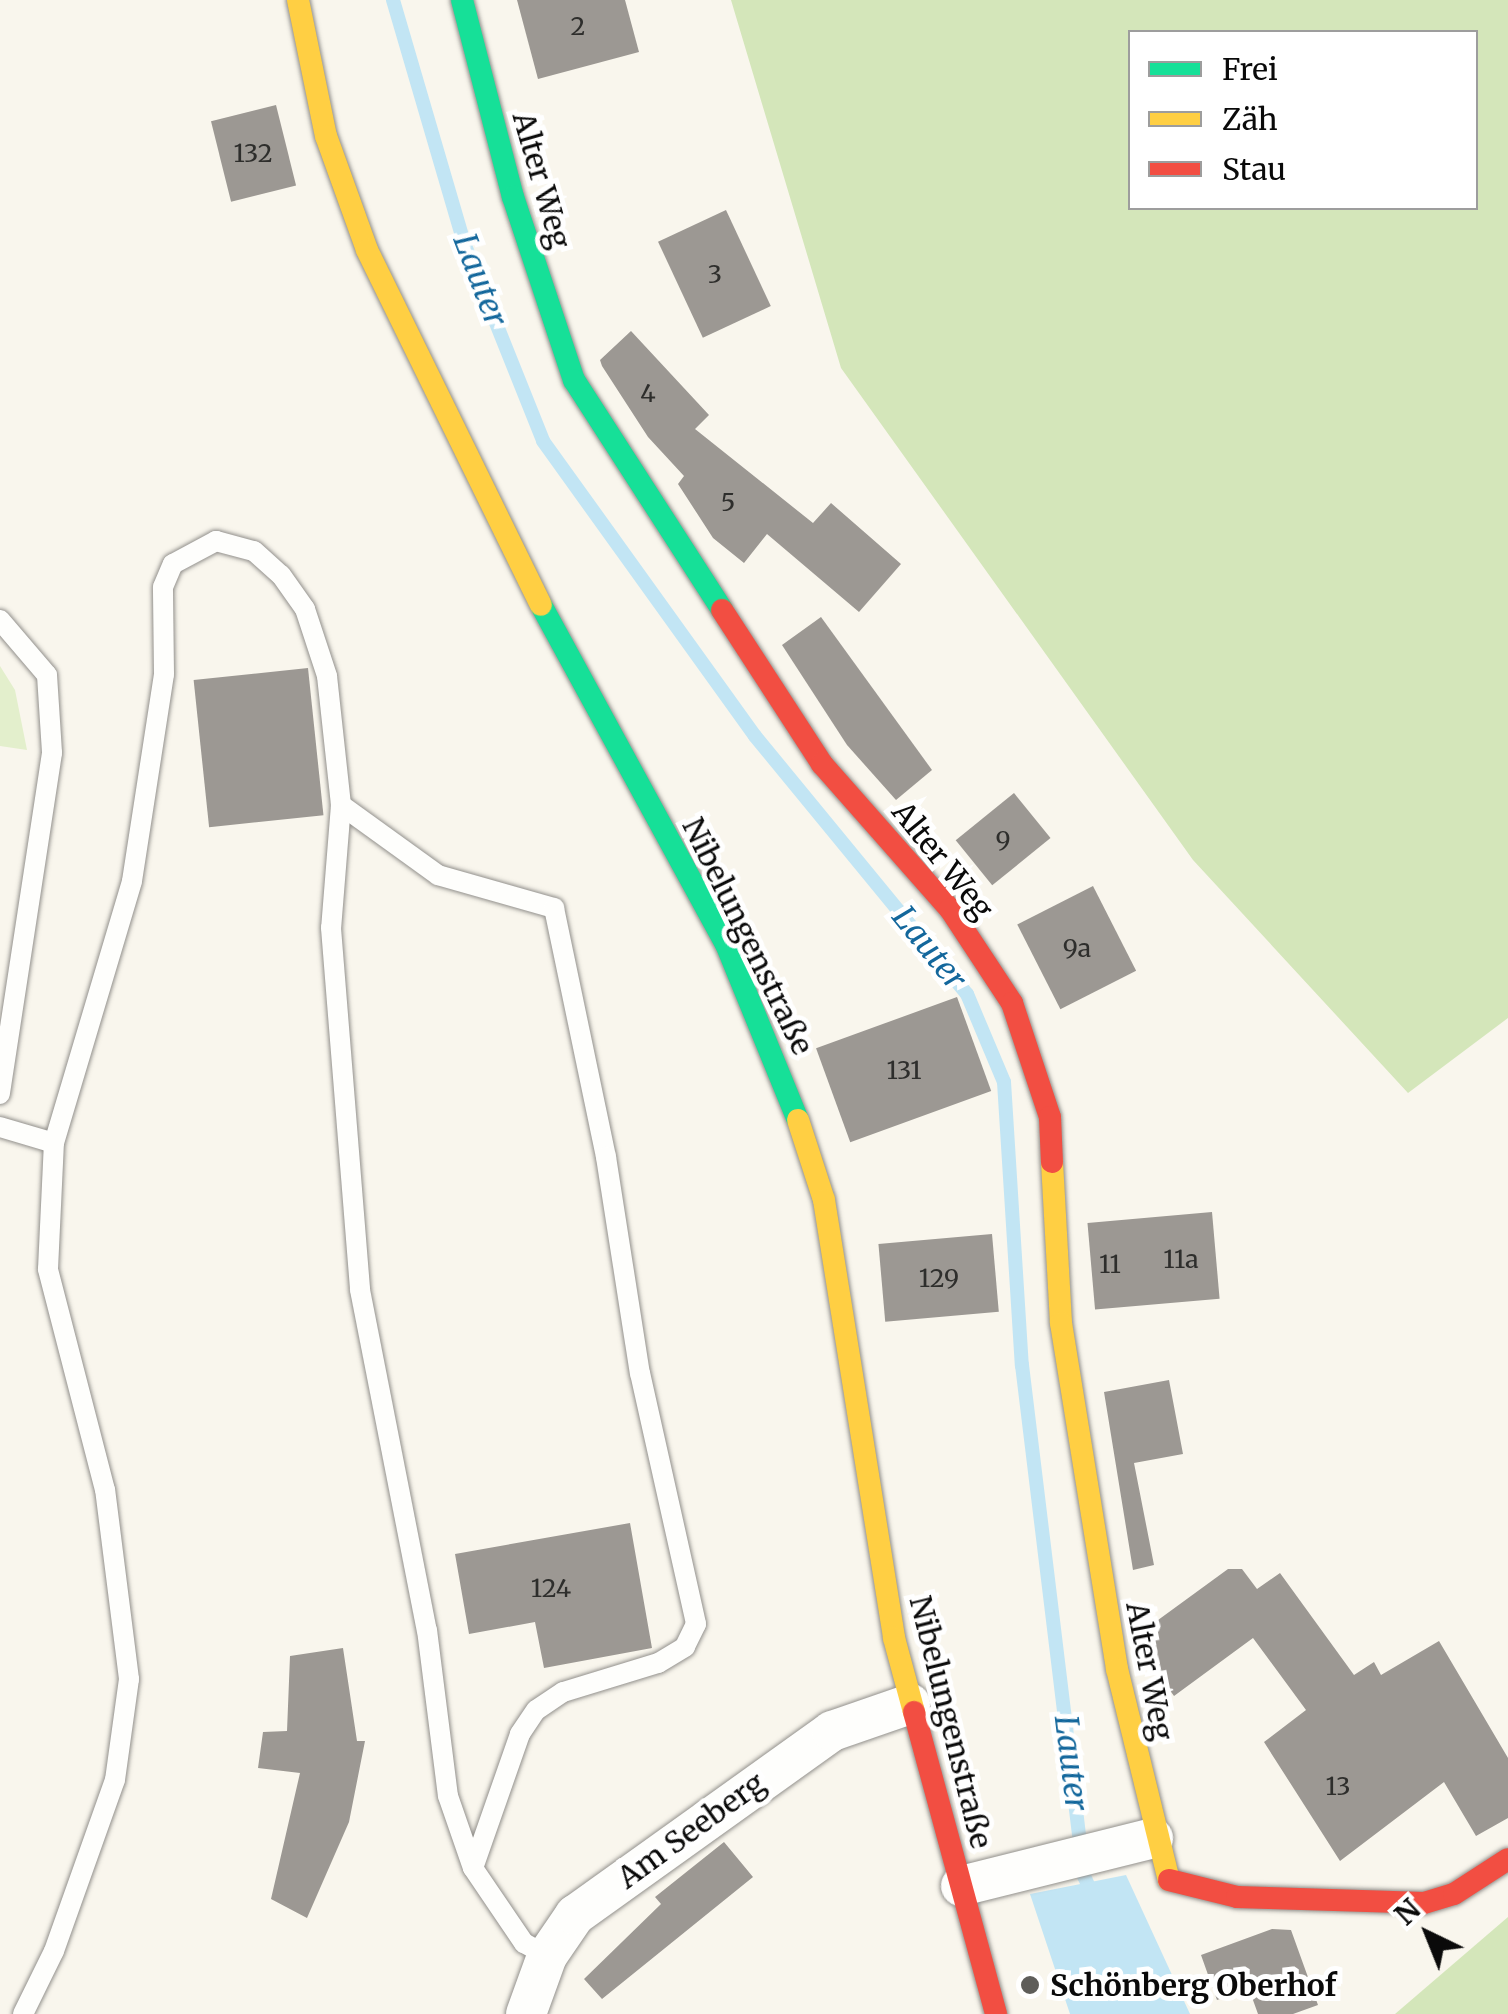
<!DOCTYPE html>
<html>
<head>
<meta charset="utf-8">
<style>
	body { margin:0 }
	#map { position:relative; width:1508px; height:2014px; overflow:hidden; background:#f9f6ed; font-family:Merriweather,serif }
	div>[style] { position:absolute }
	.green>* { inset:0; background:#e3efcc }
	.forest>* { inset:0; background:#d4e6ba }
	.water>* { inset:0; background:#c2e5f4 }
	.stream>* { height:14px; margin:-7px; padding:0 7px; transform-origin:7px; border-radius:7px; background:#c2e5f4 }
	.building>* { inset:0; background:#9c9893; transform-origin:0 0 }
	.roads { filter:drop-shadow(0 0 2px #92908c) drop-shadow(0 0 2px #92908c) }
	.lane>* { height:20px; margin:-10px; padding:0 10px; transform-origin:10px; border-radius:10px; background:#fefefc }
	.street>* { height:40px; margin:-20px; padding:0 20px; transform-origin:20px; border-radius:20px; background:#fefefc }
	.fast>* { height:22px; margin:-11px; padding:0 11px; transform-origin:11px; border-radius:11px; background:#16e098 }
	.slow>* { height:22px; margin:-11px; padding:0 11px; transform-origin:11px; border-radius:11px; background:#ffcf43 }
	.jam>* { height:22px; margin:-11px; padding:0 11px; transform-origin:11px; border-radius:11px; background:#f24e42 }
	.dots>* { width:28px; height:28px; translate:-50% -50%; box-sizing:border-box; border:5px solid #fff; border-radius:50% }
	span { translate:-50% -50%; white-space:nowrap; text-align:center; line-height:1.15; -webkit-text-stroke:10px #fff; paint-order:stroke }
	.number-label { font-size:25px; color:#2e2e2c }
	.number-label span { -webkit-text-stroke-width:0 }
	.street-label { font-size:30px; color:#0a0a0a }
	.poi-label { font-size:30px; color:#0a0a0a; font-weight:700 }
	.left { translate:0 -50%; text-align:left }
	.water-label { font-size:32px; color:#13679c; font-style:italic }
	.legend { position:absolute; left:1128px; top:30px; width:350px; height:180px; box-sizing:border-box; background:#fff; border:2px solid #9d9d9d; margin:0; padding:12px 18px; list-style:none; font-size:30px; color:#0a0a0a }
	.legend li { display:flex; align-items:center; gap:20px; height:50px }
	.legend b { width:50px; border:2px solid #9d9d9d }
	.north { position:absolute; left:1378px; top:1884px; width:100px; height:100px; -webkit-text-stroke:8px #fff; paint-order:stroke; rotate:317deg; font-size:28px; font-weight:700; line-height:40px; text-align:center; color:#0a0a0a }
	.north::after { content:''; display:block; margin:auto; width:35px; height:45px; background:#0a0a0a; clip-path:polygon(50% 0,100% 100%,50% 72%,0 100%) }
</style>
</head>
<body>
<div id="map">
	<div class="green">
		<div style="clip-path:polygon(0 666px,15px 690px,27px 750px,0 746px)"></div>
	</div>
	<div class="forest">
		<div style="clip-path:polygon(evenodd,731px 0,1508px 0,1508px 1018px,1408px 1093px,1193px 860px,841px 368px,731px 0,1476px 32px,1476px 208px,1130px 208px,1130px 32px,1476px 32px)"></div>
		<div style="clip-path:polygon(1508px 1917px,1508px 2014px,1395px 2014px)"></div>
	</div>
	<div class="water">
		<div style="clip-path:polygon(1126px 1875px,1190px 2014px,1070px 2014px,1030px 1894px)"></div>
	</div>
	<div class="stream">
		<div style="left:393px;top:0;width:253px;rotate:73.7deg"></div>
		<div style="left:464px;top:243px;width:213px;rotate:68.2deg"></div>
		<div style="left:543px;top:441px;width:363px;rotate:54.3deg"></div>
		<div style="left:755px;top:736px;width:334px;rotate:50.6deg"></div>
		<div style="left:967px;top:994px;width:95px;rotate:67.2deg"></div>
		<div style="left:1004px;top:1082px;width:284px;rotate:86.4deg"></div>
		<div style="left:1022px;top:1365px;width:515px;rotate:83.08deg"></div>
		<div style="left:1084px;top:1876px;width:22px;rotate:66deg"></div>
	</div>
	<div class="building">
		<div style="clip-path:polygon(517px 0,625px 0,639px 52px,538px 79px)"></div>
		<div style="left:276px;top:105px;width:83px;height:67px;rotate:76deg"></div>
		<div style="left:726px;top:210px;width:106px;height:75px;rotate:65deg"></div>
		<div style="clip-path:polygon(631px 331px,709px 415px,695px 429px,813px 523px,831px 503px,901px 564px,859px 612px,767px 534px,744px 563px,713px 538px,678px 484px,684px 476px,648px 437px,602px 366px,600px 360px)"></div>
		<div style="clip-path:polygon(821px 617px,932px 770px,896px 800px,847px 745px,782px 645px)"></div>
		<div style="left:308px;top:668px;width:148px;height:115px;rotate:84deg"></div>
		<div style="left:1014px;top:793px;width:58px;height:75px;rotate:51deg"></div>
		<div style="left:1093px;top:886px;width:95px;height:85px;rotate:63deg"></div>
		<div style="left:957px;top:997px;width:100px;height:150px;rotate:70deg"></div>
		<div style="left:1212px;top:1212px;width:87px;height:125px;rotate:85deg"></div>
		<div style="left:992px;top:1234px;width:78px;height:114px;rotate:85deg"></div>
		<div style="clip-path:polygon(1169px 1380px,1183px 1454px,1134px 1463px,1154px 1565px,1133px 1570px,1104px 1392px)"></div>
		<div style="clip-path:polygon(630px 1523px,652px 1648px,544px 1668px,535px 1622px,469px 1634px,455px 1554px)"></div>
		<div style="clip-path:polygon(1228px 1569px,1242px 1569px,1257px 1589px,1280px 1573px,1354px 1675px,1374px 1662px,1381px 1675px,1439px 1641px,1508px 1758px,1508px 1818px,1476px 1836px,1444px 1782px,1340px 1861px,1264px 1742px,1306px 1710px,1253px 1638px,1174px 1696px,1147px 1658px,1143px 1631px)"></div>
		<div style="clip-path:polygon(343px 1648px,357px 1741px,365px 1741px,349px 1822px,307px 1918px,271px 1899px,300px 1773px,258px 1768px,263px 1732px,287px 1731px,290px 1656px)"></div>
		<div style="clip-path:polygon(724px 1842px,753px 1877px,602px 1999px,584px 1979px,661px 1904px,655px 1897px)"></div>
		<div style="clip-path:polygon(1272px 1929px,1291px 1930px,1318px 2005px,1293px 2014px,1258px 2014px,1249px 1989px,1217px 2000px,1201px 1955px)"></div>
	</div>
	<div class="roads">
		<div class="lane">
			<div style="left:0;top:620px;width:72px;rotate:49.5deg"></div>
			<div style="left:47px;top:675px;width:78px;rotate:86.3deg"></div>
			<div style="left:52px;top:753px;width:345px;rotate:98.7deg"></div>
			<div style="left:341px;top:805px;width:120px;rotate:35.8deg"></div>
			<div style="left:438px;top:875px;width:121px;rotate:15.9deg"></div>
			<div style="left:554px;top:908px;width:254px;rotate:78.2deg"></div>
			<div style="left:606px;top:1157px;width:219px;rotate:81.1deg"></div>
			<div style="left:640px;top:1373px;width:257px;rotate:77.4deg"></div>
			<div style="left:696px;top:1624px;width:25px;rotate:116deg"></div>
			<div style="left:685px;top:1647px;width:31px;rotate:149deg"></div>
			<div style="left:658px;top:1663px;width:99px;rotate:163deg"></div>
			<div style="left:563px;top:1692px;width:32px;rotate:146deg"></div>
			<div style="left:536px;top:1710px;width:29px;rotate:124deg"></div>
			<div style="left:520px;top:1734px;width:142px;rotate:109.3deg"></div>
			<div style="left:473px;top:1868px;width:91px;rotate:55.8deg"></div>
			<div style="left:524px;top:1943px;width:26px;rotate:29deg"></div>
			<div style="left:0;top:1127px;width:56px;rotate:16.5deg"></div>
			<div style="left:23px;top:2014px;width:70px;rotate:-63.8deg"></div>
			<div style="left:54px;top:1951px;width:182px;rotate:-70.4deg"></div>
			<div style="left:115px;top:1780px;width:102px;rotate:-82.1deg"></div>
			<div style="left:129px;top:1679px;width:191px;rotate:-97.2deg"></div>
			<div style="left:105px;top:1490px;width:228px;rotate:-104.5deg"></div>
			<div style="left:48px;top:1269px;width:126px;rotate:-87.3deg"></div>
			<div style="left:54px;top:1143px;width:273px;rotate:-73.4deg"></div>
			<div style="left:132px;top:881px;width:209px;rotate:-81.2deg"></div>
			<div style="left:164px;top:674px;width:87px;rotate:-90.7deg"></div>
			<div style="left:163px;top:587px;width:25px;rotate:-67deg"></div>
			<div style="left:173px;top:564px;width:49px;rotate:-28.1deg"></div>
			<div style="left:216px;top:541px;width:39px;rotate:15deg"></div>
			<div style="left:254px;top:551px;width:36px;rotate:42deg"></div>
			<div style="left:281px;top:575px;width:42px;rotate:54.8deg"></div>
			<div style="left:305px;top:609px;width:71px;rotate:71.8deg"></div>
			<div style="left:327px;top:676px;width:130px;rotate:83.8deg"></div>
			<div style="left:341px;top:805px;width:123px;rotate:94.6deg"></div>
			<div style="left:331px;top:928px;width:363px;rotate:85.4deg"></div>
			<div style="left:360px;top:1290px;width:347px;rotate:78.9deg"></div>
			<div style="left:427px;top:1630px;width:167px;rotate:82.8deg"></div>
			<div style="left:448px;top:1796px;width:76px;rotate:70.9deg"></div>
		</div>
		<div class="street">
			<div style="left:961px;top:1886px;width:198px;rotate:-14deg"></div>
			<div style="left:526px;top:2014px;width:62px;rotate:-70.1deg"></div>
			<div style="left:547px;top:1956px;width:50px;rotate:-55.7deg"></div>
			<div style="left:575px;top:1915px;width:316px;rotate:-35.6deg"></div>
			<div style="left:832px;top:1731px;width:83px;rotate:-19.1deg"></div>
		</div>
		<div class="fast">
			<div style="left:462px;top:0;width:203px;rotate:75.5deg"></div>
			<div style="left:513px;top:197px;width:193px;rotate:71.6deg"></div>
			<div style="left:574px;top:380px;width:274px;rotate:57.2deg"></div>
			<div style="left:541px;top:605px;width:386px;rotate:61.4deg"></div>
			<div style="left:726px;top:944px;width:190px;rotate:67.8deg"></div>
		</div>
		<div class="slow">
			<div style="left:298px;top:0;width:139px;rotate:78.4deg"></div>
			<div style="left:326px;top:136px;width:121px;rotate:70.2deg"></div>
			<div style="left:367px;top:250px;width:395px;rotate:63.9deg"></div>
			<div style="left:798px;top:1120px;width:84px;rotate:72deg"></div>
			<div style="left:824px;top:1200px;width:444px;rotate:80.9deg"></div>
			<div style="left:894px;top:1638px;width:77px;rotate:74.9deg"></div>
			<div style="left:1052px;top:1162px;width:161px;rotate:86.8deg"></div>
			<div style="left:1061px;top:1323px;width:351px;rotate:80.8deg"></div>
			<div style="left:1117px;top:1669px;width:217px;rotate:76.2deg"></div>
		</div>
		<div class="jam">
			<div style="left:722px;top:610px;width:184px;rotate:57deg"></div>
			<div style="left:822px;top:764px;width:193px;rotate:48.6deg"></div>
			<div style="left:950px;top:909px;width:113px;rotate:56.6deg"></div>
			<div style="left:1012px;top:1003px;width:120px;rotate:71.6deg"></div>
			<div style="left:1050px;top:1117px;width:45px;rotate:87.5deg"></div>
			<div style="left:914px;top:1712px;width:313px;rotate:74.8deg"></div>
			<div style="left:1169px;top:1880px;width:70px;rotate:14deg"></div>
			<div style="left:1237px;top:1897px;width:187px;rotate:1.8deg"></div>
			<div style="left:1424px;top:1903px;width:31px;rotate:-17deg"></div>
			<div style="left:1454px;top:1894px;width:64px;rotate:-32.9deg"></div>
		</div>
	</div>
	<div class="dots">
		<div style="left:1030px;top:1985px;background:#5e5d59"></div>
	</div>
	<div class="number-label">
		<span style="left:578px;top:26px">2</span>
		<span style="left:253px;top:153px">132</span>
		<span style="left:715px;top:274px">3</span>
		<span style="left:648px;top:393px">4</span>
		<span style="left:728px;top:502px">5</span>
		<span style="left:1003px;top:840px">9</span>
		<span style="left:1077px;top:948px">9a</span>
		<span style="left:904px;top:1070px">131</span>
		<span style="left:1181px;top:1259px">11a</span>
		<span style="left:1110px;top:1264px">11</span>
		<span style="left:939px;top:1278px">129</span>
		<span style="left:551px;top:1588px">124</span>
		<span style="left:1338px;top:1786px">13</span>
	</div>
	<div class="street-label">
		<span style="left:542px;top:180px;rotate:74deg">Alter Weg</span>
		<span style="left:943px;top:860px;rotate:51deg">Alter Weg</span>
		<span style="left:748px;top:936px;rotate:64deg">Nibelungenstraße</span>
		<span style="left:1150px;top:1671px;rotate:79deg">Alter Weg</span>
		<span style="left:951px;top:1722px;rotate:76deg">Nibelungenstraße</span>
		<span style="left:691px;top:1830px;rotate:-36deg">Am Seeberg</span>
	</div>
	<div class="poi-label">
		<span class="left" style="left:1050px;top:1985px">Schönberg Oberhof</span>
	</div>
	<div class="water-label">
		<span style="left:480px;top:280px;rotate:69deg">Lauter</span>
		<span style="left:929px;top:948px;rotate:51deg">Lauter</span>
		<span style="left:1071px;top:1763px;rotate:83deg">Lauter</span>
	</div>
	<ul class="legend">
	<li><b style="height:12px;background:#16e098"></b>Frei</li>
	<li><b style="height:12px;background:#ffcf43"></b>Zäh</li>
	<li><b style="height:12px;background:#f24e42"></b>Stau</li>
	</ul>
	<div class="north">N</div>
</div>
</body>
</html>
